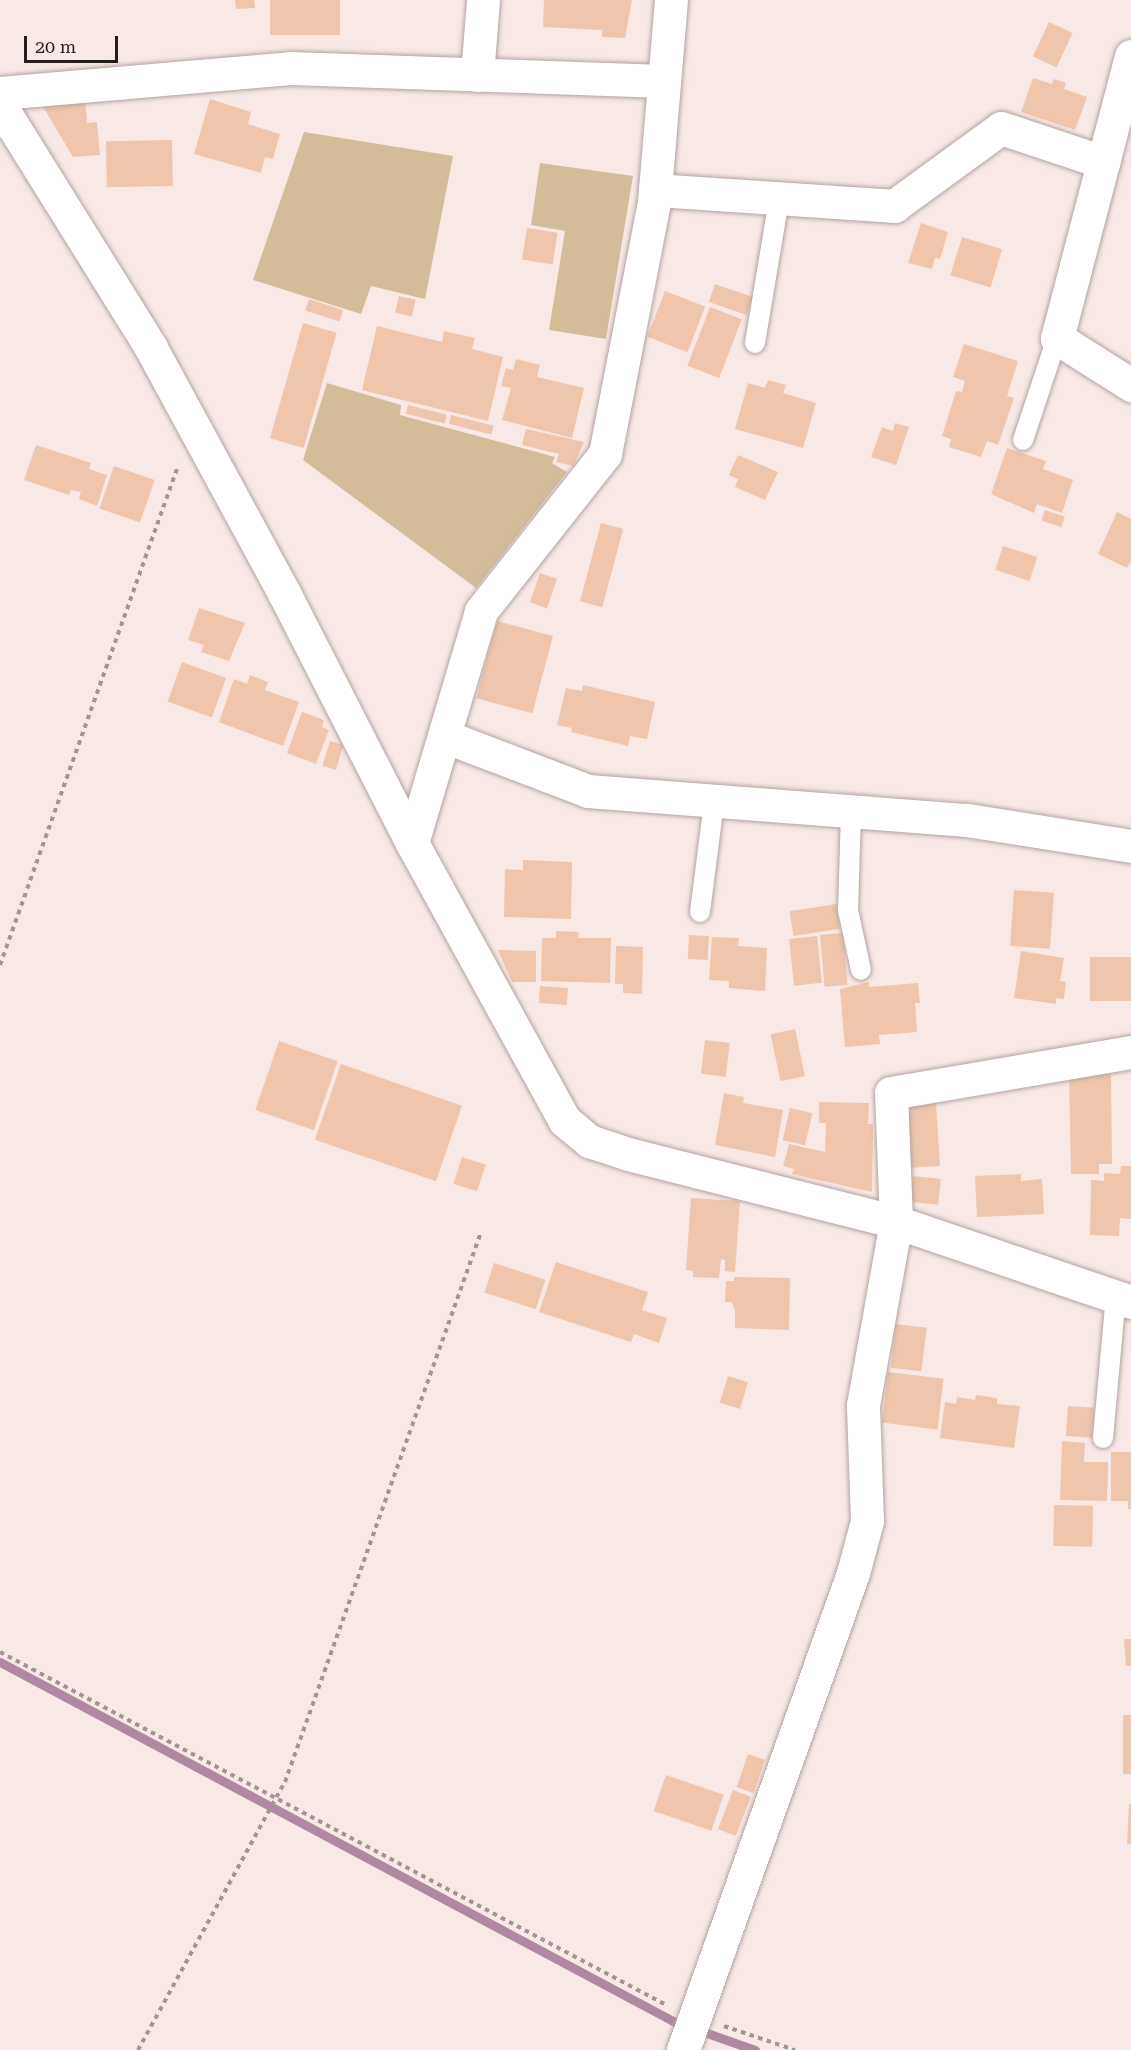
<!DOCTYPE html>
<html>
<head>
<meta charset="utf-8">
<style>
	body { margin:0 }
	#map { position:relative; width:1131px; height:2050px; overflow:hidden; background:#f8e9e6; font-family:"Roboto Serif",serif }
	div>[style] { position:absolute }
	.green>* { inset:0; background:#d3bd99 }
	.stream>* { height:9px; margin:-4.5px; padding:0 4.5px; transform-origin:4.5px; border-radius:4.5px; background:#af88a1 }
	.building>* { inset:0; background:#efc5ab; transform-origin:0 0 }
	.path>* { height:4px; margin-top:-2px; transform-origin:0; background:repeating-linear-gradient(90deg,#a19694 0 4.5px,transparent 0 9px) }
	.roads { filter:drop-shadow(0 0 2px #b2a3a1) drop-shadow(0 0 2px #b2a3a1) }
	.lane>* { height:20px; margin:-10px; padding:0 10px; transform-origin:10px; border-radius:10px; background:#fff }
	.street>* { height:33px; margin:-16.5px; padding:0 16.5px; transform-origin:16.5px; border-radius:16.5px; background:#fff }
	.secondary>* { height:33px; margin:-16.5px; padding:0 16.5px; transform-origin:16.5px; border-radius:16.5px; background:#fff }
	span { translate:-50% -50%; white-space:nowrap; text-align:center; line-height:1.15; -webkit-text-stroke:4.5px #f8e9e6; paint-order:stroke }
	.scale { position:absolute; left:24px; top:36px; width:94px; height:27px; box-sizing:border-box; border:3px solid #231e1d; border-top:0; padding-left:8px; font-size:18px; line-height:21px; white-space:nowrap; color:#231e1d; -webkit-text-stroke:4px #f8e9e6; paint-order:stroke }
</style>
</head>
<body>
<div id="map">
	<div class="green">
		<div style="clip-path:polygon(304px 132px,453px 156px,425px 299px,371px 286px,361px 314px,253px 280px)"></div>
		<div style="clip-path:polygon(540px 163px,633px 176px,606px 339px,549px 330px,565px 231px,531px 225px)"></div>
		<div style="clip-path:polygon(327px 383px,401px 405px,400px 415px,555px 457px,552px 463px,567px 472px,476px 588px,303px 460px)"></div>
	</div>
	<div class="stream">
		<div style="left:0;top:1662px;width:763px;rotate:28.08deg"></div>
		<div style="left:673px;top:2021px;width:87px;rotate:19.5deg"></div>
	</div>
	<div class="building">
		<div style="clip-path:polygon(235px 0,254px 0,255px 8px,236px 9px)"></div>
		<div style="left:270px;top:0;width:70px;height:35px"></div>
		<div style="clip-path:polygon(544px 0,632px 0,625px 38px,602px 37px,602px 30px,543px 27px)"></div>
		<div style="left:1049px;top:22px;width:26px;height:38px;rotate:25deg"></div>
		<div style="clip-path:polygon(1033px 78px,1052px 84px,1054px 79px,1066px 83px,1064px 89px,1087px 97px,1075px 130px,1021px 112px)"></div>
		<div style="clip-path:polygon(85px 96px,87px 123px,97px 122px,100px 155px,73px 157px,39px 100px)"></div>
		<div style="clip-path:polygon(210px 99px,251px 112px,248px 124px,280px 134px,273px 159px,265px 157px,261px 173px,194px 154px)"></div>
		<div style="left:172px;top:140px;width:46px;height:66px;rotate:89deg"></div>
		<div style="clip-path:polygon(921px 223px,948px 232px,940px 259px,935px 258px,932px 269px,908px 263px)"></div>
		<div style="left:527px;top:228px;width:31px;height:32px;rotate:9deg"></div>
		<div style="left:962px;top:237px;width:42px;height:40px;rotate:17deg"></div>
		<div style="left:715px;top:284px;width:40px;height:19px;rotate:19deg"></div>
		<div style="left:665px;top:291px;width:43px;height:49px;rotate:21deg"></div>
		<div style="left:399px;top:296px;width:17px;height:17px;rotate:13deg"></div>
		<div style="left:309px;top:299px;width:36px;height:12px;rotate:18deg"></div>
		<div style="left:710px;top:307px;width:34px;height:63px;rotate:21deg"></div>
		<div style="left:303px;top:323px;width:35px;height:120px;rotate:16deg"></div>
		<div style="clip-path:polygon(377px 326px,442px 342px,444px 331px,475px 338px,472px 349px,503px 357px,488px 421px,362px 390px)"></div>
		<div style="clip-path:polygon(964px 344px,1018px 361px,1007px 396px,1014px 398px,998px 445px,987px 441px,981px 457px,949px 447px,951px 439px,942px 436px,956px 391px,962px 392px,965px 381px,953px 377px)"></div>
		<div style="clip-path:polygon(516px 359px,540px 365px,537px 377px,584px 388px,572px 438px,502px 420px,511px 388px,501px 386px,506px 368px,513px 370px)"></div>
		<div style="clip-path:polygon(768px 380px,786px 385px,783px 393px,816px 403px,803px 448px,735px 429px,748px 383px,765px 388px)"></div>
		<div style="left:408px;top:405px;width:40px;height:9px;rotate:14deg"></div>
		<div style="left:451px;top:415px;width:44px;height:9px;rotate:14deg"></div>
		<div style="clip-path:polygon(895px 423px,909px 427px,896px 465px,871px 457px,882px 427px,893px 431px)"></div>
		<div style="clip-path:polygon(526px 429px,584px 442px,573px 466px,556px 462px,559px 454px,522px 445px)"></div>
		<div style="clip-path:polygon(36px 445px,91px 463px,89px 469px,107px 475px,97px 506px,79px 499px,81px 492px,71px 490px,69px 495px,24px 480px)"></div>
		<div style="clip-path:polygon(1007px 448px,1046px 461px,1043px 469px,1073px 480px,1062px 513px,1037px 504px,1034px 513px,991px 494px)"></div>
		<div style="clip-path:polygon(738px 455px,778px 472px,765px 500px,735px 487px,738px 479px,729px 475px)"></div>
		<div style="left:114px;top:466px;width:43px;height:45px;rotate:19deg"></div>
		<div style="left:1045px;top:510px;width:21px;height:11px;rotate:19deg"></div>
		<div style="clip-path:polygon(1117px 512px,1131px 519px,1131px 560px,1127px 568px,1098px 554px)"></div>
		<div style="left:601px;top:523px;width:23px;height:81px;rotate:15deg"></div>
		<div style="left:1003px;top:546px;width:36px;height:25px;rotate:18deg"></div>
		<div style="left:540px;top:573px;width:18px;height:31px;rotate:19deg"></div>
		<div style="clip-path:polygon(199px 608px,245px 623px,229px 661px,201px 652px,204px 645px,188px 640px)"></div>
		<div style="left:497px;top:621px;width:58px;height:80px;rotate:15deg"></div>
		<div style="left:182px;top:662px;width:47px;height:42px;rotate:20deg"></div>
		<div style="clip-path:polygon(250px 675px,268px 682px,265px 690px,299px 702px,283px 746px,219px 722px,234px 679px,247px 684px)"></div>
		<div style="clip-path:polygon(583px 685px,655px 702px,647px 739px,630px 736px,628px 746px,571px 732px,572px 728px,557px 725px,566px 688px,582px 691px)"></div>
		<div style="clip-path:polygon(302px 712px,324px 720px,322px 727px,329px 730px,316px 764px,287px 753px)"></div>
		<div style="left:330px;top:741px;width:14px;height:26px;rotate:17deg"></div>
		<div style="clip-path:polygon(523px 860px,572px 862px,571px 919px,504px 917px,505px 869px,523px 870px)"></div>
		<div style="left:1014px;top:890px;width:40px;height:56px;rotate:4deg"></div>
		<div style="left:836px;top:904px;width:25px;height:47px;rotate:81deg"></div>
		<div style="clip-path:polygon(556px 931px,579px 932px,578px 938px,611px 938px,610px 983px,541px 981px,542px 938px,556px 938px)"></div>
		<div style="left:843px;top:933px;width:52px;height:23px;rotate:85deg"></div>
		<div style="left:689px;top:935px;width:20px;height:24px;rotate:3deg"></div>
		<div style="left:817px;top:936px;width:47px;height:28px;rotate:84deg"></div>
		<div style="clip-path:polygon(712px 937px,739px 938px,738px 946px,767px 948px,765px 991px,729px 988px,729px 981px,709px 980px)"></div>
		<div style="clip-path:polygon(616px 946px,643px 947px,642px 994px,623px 993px,623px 984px,615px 984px)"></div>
		<div style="clip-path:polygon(498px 950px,536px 951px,536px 982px,512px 982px)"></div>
		<div style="clip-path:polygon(1021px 951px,1064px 958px,1060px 981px,1066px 982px,1064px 999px,1056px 998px,1056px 1004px,1014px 998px)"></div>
		<div style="left:1131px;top:957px;width:44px;height:41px;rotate:90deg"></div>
		<div style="clip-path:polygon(869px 982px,869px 987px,918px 983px,920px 1003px,915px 1003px,917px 1032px,879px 1035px,880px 1044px,845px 1047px,840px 989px)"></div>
		<div style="left:540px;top:986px;width:28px;height:17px;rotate:4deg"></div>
		<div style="left:795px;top:1029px;width:48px;height:25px;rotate:78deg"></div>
		<div style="left:705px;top:1040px;width:25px;height:34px;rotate:7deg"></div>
		<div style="left:279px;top:1041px;width:62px;height:73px;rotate:19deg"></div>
		<div style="left:341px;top:1064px;width:128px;height:80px;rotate:19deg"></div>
		<div style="clip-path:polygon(1111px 1074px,1112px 1164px,1099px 1164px,1099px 1174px,1071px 1174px,1069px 1075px)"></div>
		<div style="clip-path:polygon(724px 1093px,744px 1097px,743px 1103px,783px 1110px,775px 1157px,715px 1145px)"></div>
		<div style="clip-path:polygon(819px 1102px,869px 1103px,868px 1124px,873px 1124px,872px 1192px,792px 1174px,794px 1169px,783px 1166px,789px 1144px,825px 1152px,826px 1123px,819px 1123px)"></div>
		<div style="clip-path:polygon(936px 1102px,940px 1166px,907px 1168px,904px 1113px,911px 1113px,910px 1104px)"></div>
		<div style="left:790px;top:1108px;width:23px;height:33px;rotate:13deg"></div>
		<div style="left:462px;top:1157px;width:25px;height:28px;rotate:18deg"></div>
		<div style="clip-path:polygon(1121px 1166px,1131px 1166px,1131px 1219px,1120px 1218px,1119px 1236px,1090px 1235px,1091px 1180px,1104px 1181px,1104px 1173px,1120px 1174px)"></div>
		<div style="clip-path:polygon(1021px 1174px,1021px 1181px,1042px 1179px,1044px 1214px,977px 1217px,975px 1176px)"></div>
		<div style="left:913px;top:1176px;width:28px;height:26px;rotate:6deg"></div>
		<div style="clip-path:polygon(691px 1198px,740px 1201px,735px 1272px,725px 1271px,725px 1260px,721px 1259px,719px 1278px,693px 1277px,693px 1271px,686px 1270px)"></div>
		<div style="clip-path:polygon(556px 1262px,648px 1292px,642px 1310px,667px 1318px,659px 1343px,634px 1334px,631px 1342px,539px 1312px)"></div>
		<div style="left:494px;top:1263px;width:54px;height:31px;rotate:18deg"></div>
		<div style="clip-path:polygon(734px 1277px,790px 1278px,789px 1330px,735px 1328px,735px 1311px,732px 1302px,725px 1302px,726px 1281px,734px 1281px)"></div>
		<div style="left:896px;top:1324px;width:31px;height:44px;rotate:7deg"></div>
		<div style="left:888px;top:1372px;width:56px;height:51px;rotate:7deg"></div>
		<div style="left:728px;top:1376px;width:21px;height:28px;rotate:17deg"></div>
		<div style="clip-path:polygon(976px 1395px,997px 1398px,997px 1404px,1020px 1406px,1014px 1448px,940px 1438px,945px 1402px,956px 1404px,957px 1397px,975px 1400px)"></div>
		<div style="left:1068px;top:1406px;width:26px;height:30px;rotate:4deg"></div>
		<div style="clip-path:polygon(1062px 1441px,1085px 1443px,1084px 1462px,1108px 1462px,1107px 1501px,1060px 1500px)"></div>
		<div style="clip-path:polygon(1111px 1452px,1131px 1452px,1131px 1509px,1128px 1509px,1128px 1501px,1111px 1501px)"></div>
		<div style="left:1054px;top:1505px;width:39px;height:41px;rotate:1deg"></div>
		<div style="clip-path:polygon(1124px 1639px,1131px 1639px,1131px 1666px,1126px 1666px)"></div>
		<div style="left:1123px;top:1715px;width:8px;height:59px"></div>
		<div style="left:748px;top:1754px;width:18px;height:35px;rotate:19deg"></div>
		<div style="left:666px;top:1775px;width:61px;height:38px;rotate:19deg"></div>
		<div style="left:733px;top:1790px;width:19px;height:42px;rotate:21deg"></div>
		<div style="clip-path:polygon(1129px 1804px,1131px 1804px,1131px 1844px,1127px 1844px)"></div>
	</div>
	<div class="path">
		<div style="left:0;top:965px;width:530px;rotate:-70.37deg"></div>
		<div style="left:0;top:1652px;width:754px;rotate:27.92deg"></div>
		<div style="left:724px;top:2026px;width:75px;rotate:18.7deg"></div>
		<div style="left:138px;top:2050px;width:306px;rotate:-61.3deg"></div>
		<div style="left:285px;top:1782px;width:581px;rotate:-70.38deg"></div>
	</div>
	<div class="roads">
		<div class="lane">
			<div style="left:755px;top:343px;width:146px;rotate:-80.5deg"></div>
			<div style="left:1023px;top:440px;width:108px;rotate:-71.6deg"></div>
			<div style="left:851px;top:811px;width:99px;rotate:91.7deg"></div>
			<div style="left:848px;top:910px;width:61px;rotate:77.8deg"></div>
			<div style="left:700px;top:912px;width:111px;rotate:-82.7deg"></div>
			<div style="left:1103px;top:1438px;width:143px;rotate:-84.8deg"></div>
		</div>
		<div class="street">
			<div style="left:1131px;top:56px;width:292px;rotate:104.7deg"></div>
			<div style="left:1057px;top:338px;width:88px;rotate:32.4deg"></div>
			<div style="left:477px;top:75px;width:75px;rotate:-85.4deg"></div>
			<div style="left:0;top:93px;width:291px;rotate:-4.9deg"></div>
			<div style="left:290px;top:68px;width:374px;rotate:2deg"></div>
			<div style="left:0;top:105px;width:286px;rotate:58.1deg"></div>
			<div style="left:151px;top:348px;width:281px;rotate:61.5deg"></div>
			<div style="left:285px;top:595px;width:279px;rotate:62.9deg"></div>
			<div style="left:412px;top:843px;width:316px;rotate:61.2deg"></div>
			<div style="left:564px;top:1120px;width:33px;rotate:40deg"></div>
			<div style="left:589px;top:1141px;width:41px;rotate:18.4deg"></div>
			<div style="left:628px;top:1154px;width:276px;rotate:14.2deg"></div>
			<div style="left:896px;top:1222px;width:248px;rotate:18.8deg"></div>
			<div style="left:655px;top:190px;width:240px;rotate:3.8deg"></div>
			<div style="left:894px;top:206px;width:132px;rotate:-36.1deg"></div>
			<div style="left:1001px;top:128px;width:108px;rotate:18.4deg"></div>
			<div style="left:444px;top:736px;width:154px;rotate:20.9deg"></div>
			<div style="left:588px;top:791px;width:380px;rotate:4.4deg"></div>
			<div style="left:967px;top:820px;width:166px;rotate:9deg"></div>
			<div style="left:412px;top:843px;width:242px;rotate:-73.4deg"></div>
			<div style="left:481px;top:611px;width:200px;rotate:-51.7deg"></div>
			<div style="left:605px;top:454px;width:257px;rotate:-79deg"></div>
			<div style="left:654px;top:202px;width:203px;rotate:-85.2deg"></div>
			<div style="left:896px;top:1222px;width:129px;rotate:-92.2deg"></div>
			<div style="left:891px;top:1093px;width:243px;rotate:-9.7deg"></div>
		</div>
		<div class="secondary">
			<div style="left:683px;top:2050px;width:506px;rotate:-70.38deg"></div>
			<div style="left:853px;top:1573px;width:54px;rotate:-74.9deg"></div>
			<div style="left:867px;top:1521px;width:116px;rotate:-92deg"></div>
			<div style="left:863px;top:1405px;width:186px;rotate:-79.8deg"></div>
		</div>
	</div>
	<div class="scale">20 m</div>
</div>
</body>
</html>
